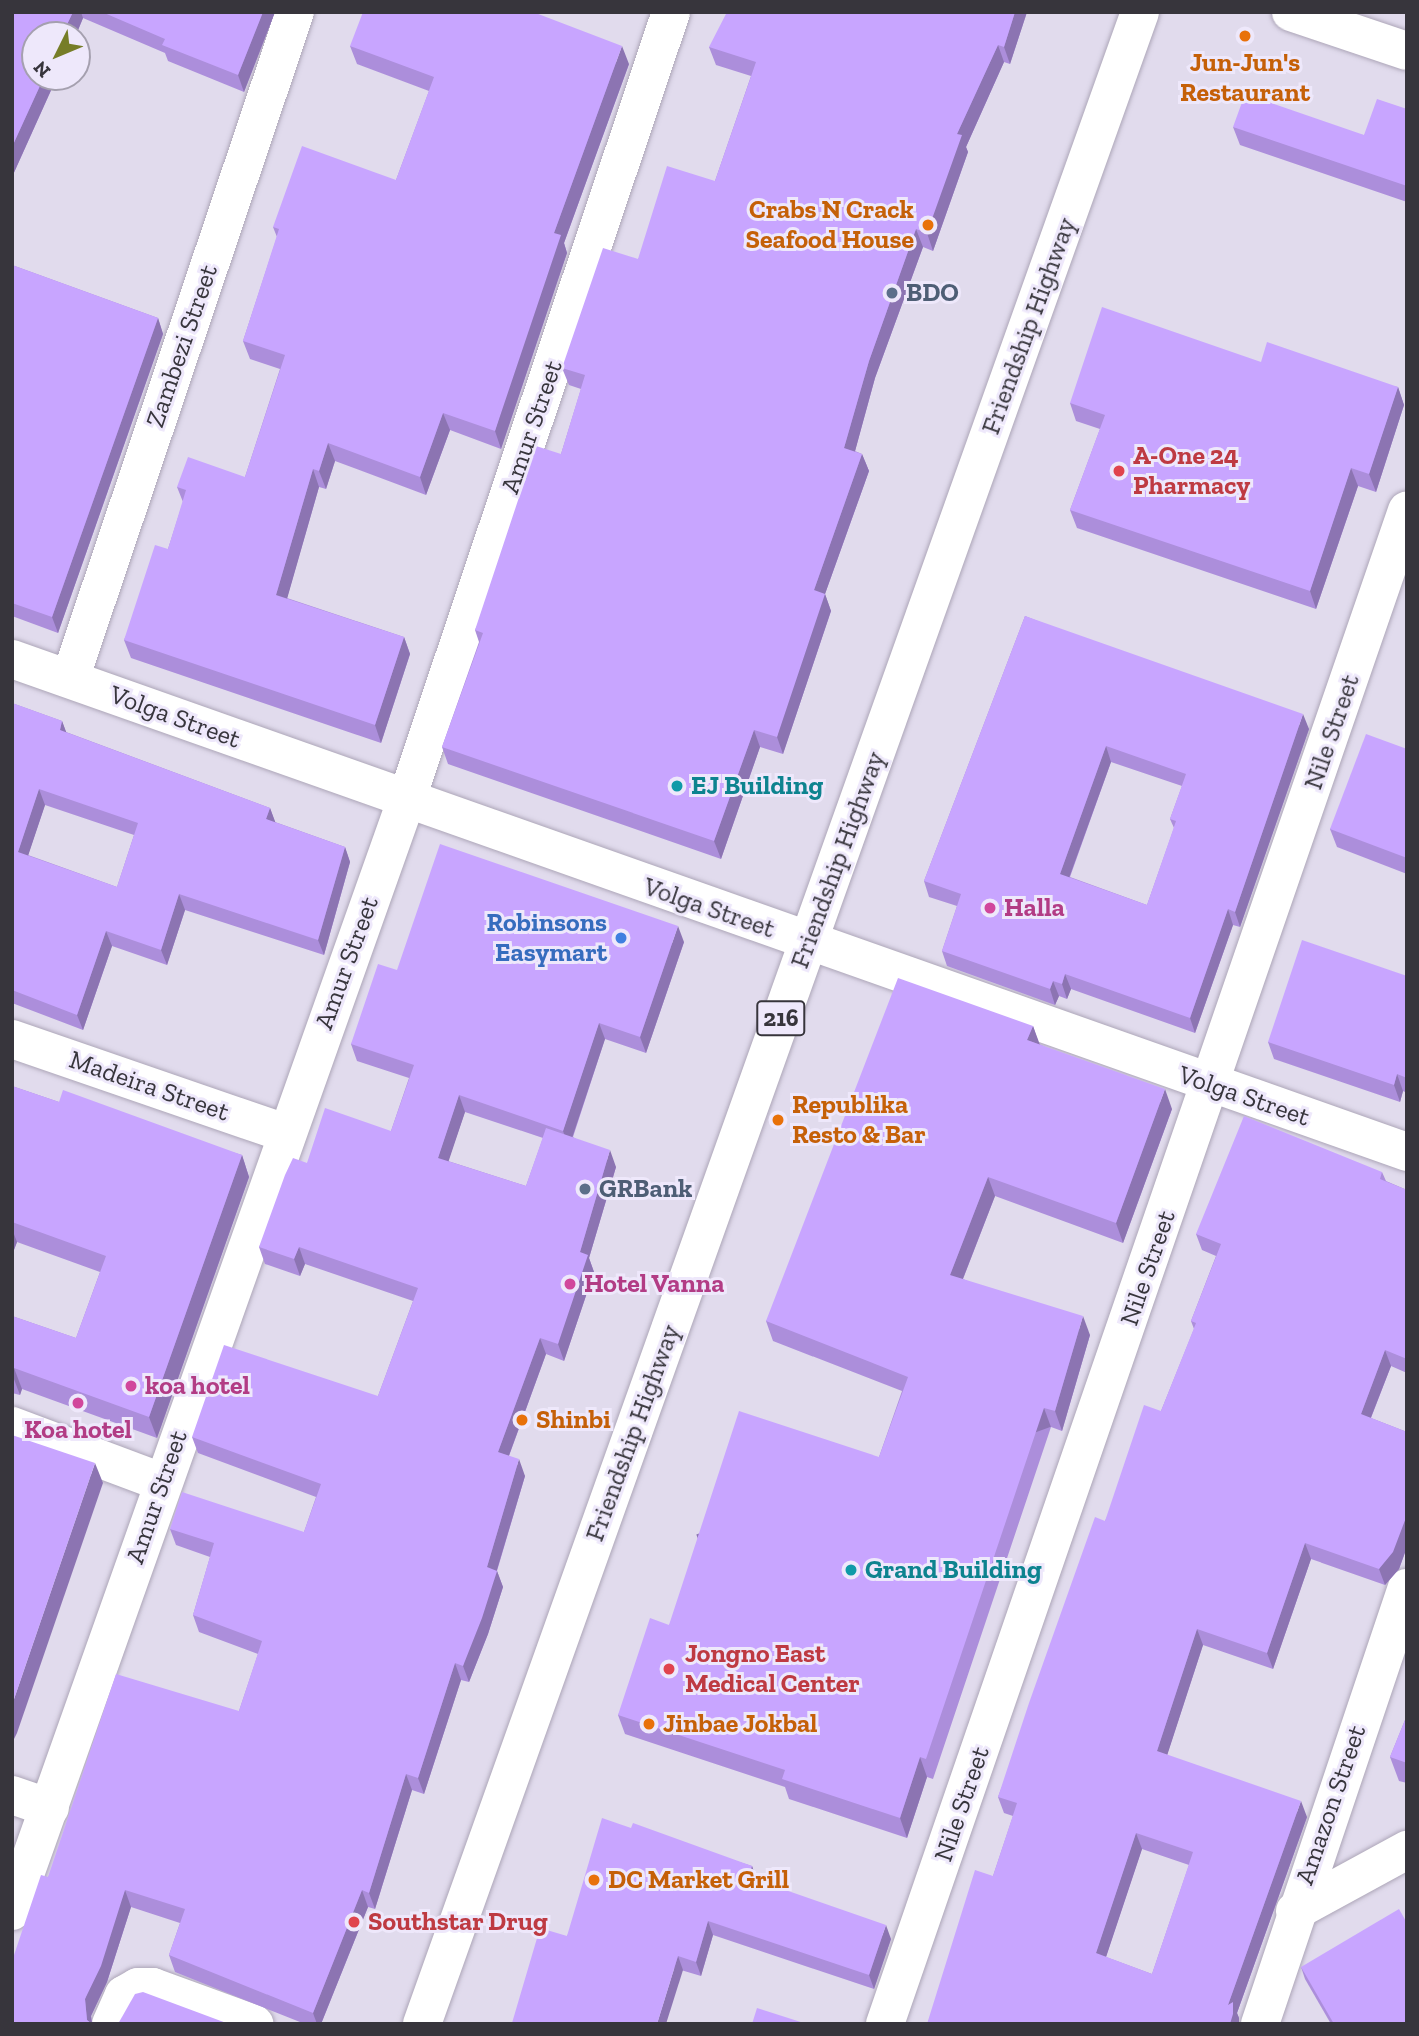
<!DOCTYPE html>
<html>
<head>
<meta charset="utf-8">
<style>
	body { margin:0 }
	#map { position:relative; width:1419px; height:2036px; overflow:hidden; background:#e1dbed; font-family:"Zilla Slab",serif }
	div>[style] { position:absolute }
	.roads { filter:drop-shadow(0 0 2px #ada6b8) drop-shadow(0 0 2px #ada6b8) }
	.minor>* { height:38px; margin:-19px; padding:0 19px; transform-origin:19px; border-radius:19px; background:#fff }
	.major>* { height:38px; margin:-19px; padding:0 19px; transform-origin:19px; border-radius:19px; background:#fff }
	.wall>* { inset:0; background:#ac8edb }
	.shaded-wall>* { inset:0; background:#8c74b2; transform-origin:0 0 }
	.building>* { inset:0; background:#c8a5ff }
	.dots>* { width:19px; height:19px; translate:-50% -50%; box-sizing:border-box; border:4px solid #eee8fb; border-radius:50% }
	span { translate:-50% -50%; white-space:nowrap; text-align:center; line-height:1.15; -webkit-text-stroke:6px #eee8fb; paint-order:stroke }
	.shield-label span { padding:2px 5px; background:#eee8fb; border:2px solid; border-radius:5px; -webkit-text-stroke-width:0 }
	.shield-label { font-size:24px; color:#37353c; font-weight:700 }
	.food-label { font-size:26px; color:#c56008; font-weight:700 }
	.right { translate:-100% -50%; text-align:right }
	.left { translate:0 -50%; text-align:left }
	.service-label { font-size:26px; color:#4e5e75; font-weight:700 }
	.street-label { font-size:26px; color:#37353c }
	.health-label { font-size:26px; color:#be3a42; font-weight:700 }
	.culture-label { font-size:26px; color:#0d838f; font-weight:700 }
	.hotel-label { font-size:26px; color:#b23c85; font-weight:700 }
	.shop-label { font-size:26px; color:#366cbe; font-weight:700 }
	.frame { position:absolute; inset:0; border:14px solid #37353c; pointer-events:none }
	.north { position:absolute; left:21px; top:21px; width:70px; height:70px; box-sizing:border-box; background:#eee8fb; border:2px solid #a5a0af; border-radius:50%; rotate:227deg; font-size:19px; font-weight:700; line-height:28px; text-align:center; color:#37353c }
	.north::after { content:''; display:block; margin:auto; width:24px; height:32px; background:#767d28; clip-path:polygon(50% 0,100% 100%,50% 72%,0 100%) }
</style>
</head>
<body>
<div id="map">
	<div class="roads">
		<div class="minor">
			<div style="left:1291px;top:12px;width:122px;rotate:18.6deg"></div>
			<div style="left:12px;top:659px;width:1480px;rotate:19.46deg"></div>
			<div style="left:70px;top:679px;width:704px;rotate:-71.36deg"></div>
			<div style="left:12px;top:1039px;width:289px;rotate:19deg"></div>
			<div style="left:12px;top:1426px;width:160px;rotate:20.5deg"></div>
			<div style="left:12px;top:1795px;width:40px;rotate:18.9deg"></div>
			<div style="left:12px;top:1911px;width:1178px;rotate:-70.46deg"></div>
			<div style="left:406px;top:801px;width:832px;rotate:-71.43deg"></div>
			<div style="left:1295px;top:1911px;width:128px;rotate:-28.6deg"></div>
			<div style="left:111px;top:2024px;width:32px;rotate:-66deg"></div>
			<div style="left:124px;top:1995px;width:16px;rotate:-30deg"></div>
			<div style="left:138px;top:1987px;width:15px"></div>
			<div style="left:153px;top:1987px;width:108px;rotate:20.1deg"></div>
			<div style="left:885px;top:2024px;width:1601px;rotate:-70.97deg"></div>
			<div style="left:1260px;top:2024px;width:460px;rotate:-71.4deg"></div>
		</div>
		<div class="major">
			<div style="left:422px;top:2024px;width:2136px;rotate:-70.36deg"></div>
		</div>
	</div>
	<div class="wall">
		<div style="clip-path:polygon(12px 12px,275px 12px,244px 92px,168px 61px,165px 53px,83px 18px,76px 35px,35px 35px,57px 77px,12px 177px)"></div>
		<div style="clip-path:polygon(1027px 12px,1010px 64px,1004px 62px,966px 147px,968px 152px,933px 251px,923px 247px,875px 378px,855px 451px,862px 454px,869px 471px,825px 594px,831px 611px,783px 754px,760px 747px,721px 859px,448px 764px,442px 747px,479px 642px,475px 630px,561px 454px,581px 389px,569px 385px,562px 368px,638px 259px,715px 181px,751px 76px,716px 65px,709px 47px)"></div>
		<div style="clip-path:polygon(350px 46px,629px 64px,564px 243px,567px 253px,501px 449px,450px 430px,426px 495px,335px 461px,326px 489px,319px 487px,287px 598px,404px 637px,410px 654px,381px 743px,131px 658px,124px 640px,168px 549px,183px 502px,177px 487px,245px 477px,280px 369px,250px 359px,243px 341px,277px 237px,273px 227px,396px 180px,429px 91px,357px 64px)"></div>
		<div style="clip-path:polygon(1407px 109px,1407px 202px,1240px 145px,1233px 127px,1364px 135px)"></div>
		<div style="clip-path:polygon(12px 265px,158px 318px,163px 334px,58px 633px,12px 616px)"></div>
		<div style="clip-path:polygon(1261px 362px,1398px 387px,1404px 405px,1376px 492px,1358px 486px,1316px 609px,1077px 528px,1070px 510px,1100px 429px,1076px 421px,1070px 403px)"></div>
		<div style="clip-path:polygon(evenodd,1025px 616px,1309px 729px,1240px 927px,1233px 925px,1195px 1033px,1071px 989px,1067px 999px,1059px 996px,1055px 1005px,947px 966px,942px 951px,957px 906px,929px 897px,924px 881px,1025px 616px,1111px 762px,1182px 786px,1170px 819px,1174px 828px,1147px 905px,1070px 877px,1111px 762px)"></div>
		<div style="clip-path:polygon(evenodd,12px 703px,62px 721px,66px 732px,270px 808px,275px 822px,345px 847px,350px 862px,324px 955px,185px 910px,167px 965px,112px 946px,83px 1030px,12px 1003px,12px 703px,45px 805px,134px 835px,117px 887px,28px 855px,45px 805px)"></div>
		<div style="clip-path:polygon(1407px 749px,1407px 874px,1337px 847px,1330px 829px)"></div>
		<div style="clip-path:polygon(evenodd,684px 942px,646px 1053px,605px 1039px,573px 1137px,616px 1167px,589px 1258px,594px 1272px,564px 1361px,546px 1354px,509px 1456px,525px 1476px,497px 1571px,503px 1587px,488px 1634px,469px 1682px,461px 1680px,424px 1794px,412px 1790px,375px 1909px,368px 1907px,321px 2024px,305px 2024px,175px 1972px,169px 1955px,180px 1923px,131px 1907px,107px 1982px,91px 2016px,92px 2024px,12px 2024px,48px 1877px,239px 1711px,258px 1654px,199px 1632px,193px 1615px,210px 1557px,176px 1545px,170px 1529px,304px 1532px,316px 1497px,198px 1453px,192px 1437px,378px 1396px,413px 1301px,305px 1264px,300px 1276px,265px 1264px,259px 1247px,307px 1163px,391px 1131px,409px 1078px,357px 1061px,351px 1044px,397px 970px,684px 942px,465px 1112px,543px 1138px,526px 1186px,448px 1161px,465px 1112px)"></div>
		<div style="clip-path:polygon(1407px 976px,1407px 1093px,1403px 1091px,1400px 1102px,1274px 1059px,1268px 1042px)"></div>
		<div style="clip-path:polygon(1033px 1026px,1039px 1044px,1172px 1109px,1123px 1243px,995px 1196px,963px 1279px,1090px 1335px,1062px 1431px,1051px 1427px,933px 1779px,927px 1777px,907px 1838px,789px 1799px,785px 1787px,625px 1734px,618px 1715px,669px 1625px,879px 1457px,902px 1391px,773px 1341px,766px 1321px)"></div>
		<div style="clip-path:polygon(12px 1086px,59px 1102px,242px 1155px,249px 1177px,157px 1438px,22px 1389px,20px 1395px,12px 1393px,12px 1316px,76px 1338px,100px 1272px,17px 1242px,12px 1255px)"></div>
		<div style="clip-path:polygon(evenodd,1382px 1172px,1386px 1181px,1407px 1190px,1407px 1373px,1391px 1366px,1371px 1418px,1407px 1432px,1407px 1547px,1399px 1569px,1385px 1585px,1311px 1559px,1273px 1669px,1203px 1645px,1167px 1755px,1307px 1817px,1237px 2013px,1239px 2018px,1239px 2024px,927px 2024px,993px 1876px,1013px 1816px,1004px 1813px,998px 1797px,1105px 1521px,1161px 1411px,1194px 1329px,1191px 1321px,1216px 1256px,1202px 1250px,1196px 1234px,1382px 1172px,1142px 1849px,1189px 1865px,1152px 1974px,1106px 1957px,1142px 1849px)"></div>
		<div style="clip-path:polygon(1407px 1715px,1407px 1783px,1399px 1781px,1390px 1757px)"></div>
		<div style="clip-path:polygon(631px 1828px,752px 1866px,757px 1880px,891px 1939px,874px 1989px,713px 1935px,701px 1976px,567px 1936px)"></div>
		<div style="clip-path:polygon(1301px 1967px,1407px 2024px,1331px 2024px,1305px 1979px)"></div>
	</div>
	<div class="shaded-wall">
		<div style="clip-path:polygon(73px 12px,81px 12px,83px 18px,76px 35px,62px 35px)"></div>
		<div style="clip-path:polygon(263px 12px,275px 12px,244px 92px,238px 75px)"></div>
		<div style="clip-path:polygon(1015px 12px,1027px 12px,1010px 64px,1004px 47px)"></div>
		<div style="clip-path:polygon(998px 45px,1004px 62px,966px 147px,968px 152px,933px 251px,927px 233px,957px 134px)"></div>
		<div style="clip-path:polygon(622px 46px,629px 64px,564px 243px,567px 253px,501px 449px,495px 431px,554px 233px)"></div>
		<div style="clip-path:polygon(44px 77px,57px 77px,12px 177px,12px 147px)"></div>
		<div style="clip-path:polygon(916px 229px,923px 247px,875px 378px,851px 466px,844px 448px,869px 361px)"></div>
		<div style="clip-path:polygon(158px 318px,163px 334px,58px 633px,52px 617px)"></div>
		<div style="clip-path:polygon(1398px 387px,1404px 405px,1376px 492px,1369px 474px)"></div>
		<div style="clip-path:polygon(443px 413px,450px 430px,426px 495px,420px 477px)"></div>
		<div style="clip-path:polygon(328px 443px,335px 461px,326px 489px,319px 471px)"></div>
		<div style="clip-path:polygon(862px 454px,869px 471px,825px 594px,831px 611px,783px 754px,777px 737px,814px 590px)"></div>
		<div style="clip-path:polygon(1351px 468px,1358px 486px,1316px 609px,1310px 591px)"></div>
		<div style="clip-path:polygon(313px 469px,319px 487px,283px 613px,276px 595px)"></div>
		<div style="clip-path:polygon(404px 637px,410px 654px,381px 743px,375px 725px)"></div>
		<div style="clip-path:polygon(1303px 714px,1309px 729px,1240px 927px,1235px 912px)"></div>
		<div style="clip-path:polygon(62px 721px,68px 737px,60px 730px)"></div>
		<div style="clip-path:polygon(754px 730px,760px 747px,721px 859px,714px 841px)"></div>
		<div style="clip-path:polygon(1106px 746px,1111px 762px,1065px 889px,1060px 874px)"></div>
		<div style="clip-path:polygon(39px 789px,45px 805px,24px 868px,18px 852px)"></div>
		<div style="clip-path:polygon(270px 808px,276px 824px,266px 819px)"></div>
		<div style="clip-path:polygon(345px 847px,350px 862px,324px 955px,318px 940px)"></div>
		<div style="clip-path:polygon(179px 894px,185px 910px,167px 965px,161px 950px)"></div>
		<div style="clip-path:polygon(1228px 909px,1233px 925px,1195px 1033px,1190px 1018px)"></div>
		<div style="clip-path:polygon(678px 926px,684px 942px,646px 1053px,640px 1037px)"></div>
		<div style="clip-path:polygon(106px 931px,112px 946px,83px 1030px,77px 1015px)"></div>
		<div style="clip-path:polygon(1065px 974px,1071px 989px,1067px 999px,1062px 984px)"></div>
		<div style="clip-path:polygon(1053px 981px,1059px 996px,1055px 1005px,1050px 989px)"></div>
		<div style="clip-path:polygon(599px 1023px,605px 1039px,569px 1147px,563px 1131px)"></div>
		<div style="clip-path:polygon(1033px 1026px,1040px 1045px,1027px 1040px)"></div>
		<div style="clip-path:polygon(1397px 1074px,1403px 1091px,1400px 1102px,1394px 1085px)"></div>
		<div style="clip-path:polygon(1165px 1089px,1172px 1109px,1123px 1243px,1116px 1223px)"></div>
		<div style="clip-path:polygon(459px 1095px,465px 1112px,444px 1175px,438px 1158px)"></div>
		<div style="clip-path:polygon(610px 1150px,616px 1167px,589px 1258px,594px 1272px,564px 1361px,558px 1344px,580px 1252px)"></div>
		<div style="clip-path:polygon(242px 1155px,249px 1177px,157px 1438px,149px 1417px)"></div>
		<div style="clip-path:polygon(988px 1177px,995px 1196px,957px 1294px,950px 1275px)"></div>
		<div style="clip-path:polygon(12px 1229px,17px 1242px,12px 1255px)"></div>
		<div style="clip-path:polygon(299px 1247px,305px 1264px,300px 1276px,294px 1259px)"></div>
		<div style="clip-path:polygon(1083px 1316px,1090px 1335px,1062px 1431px,1055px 1411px)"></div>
		<div style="clip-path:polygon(540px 1338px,546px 1354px,504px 1469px,498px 1452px)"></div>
		<div style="clip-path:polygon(1385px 1350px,1391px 1366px,1366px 1430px,1361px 1414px)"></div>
		<div style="clip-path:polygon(14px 1368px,22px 1389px,20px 1395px,12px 1374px)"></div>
		<div style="left:1044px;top:1408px;width:20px;height:370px;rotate:70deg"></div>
		<div style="clip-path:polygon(519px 1459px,525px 1476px,493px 1583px,497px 1571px,503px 1587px,488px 1634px,469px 1682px,463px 1666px,487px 1567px)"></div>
		<div style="clip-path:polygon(95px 1463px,103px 1483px,17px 1733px,12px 1743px,12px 1705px)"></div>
		<div style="clip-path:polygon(1407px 1515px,1407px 1547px,1399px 1569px,1385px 1585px,1379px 1569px)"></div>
		<div style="clip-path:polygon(1305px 1543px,1311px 1559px,1273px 1669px,1267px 1653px)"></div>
		<div style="clip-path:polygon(1197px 1629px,1203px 1645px,1163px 1768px,1157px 1751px)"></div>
		<div style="clip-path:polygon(455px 1663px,461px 1680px,424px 1794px,418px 1778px)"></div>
		<div style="clip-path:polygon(920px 1757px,927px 1777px,907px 1838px,900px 1818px)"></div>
		<div style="clip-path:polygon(406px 1774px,412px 1790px,375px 1909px,369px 1893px)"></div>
		<div style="clip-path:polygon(1301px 1801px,1307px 1817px,1237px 2013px,1239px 2018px,1239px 2024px,1230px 2024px,1228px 2005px)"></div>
		<div style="clip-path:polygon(1136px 1833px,1142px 1849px,1102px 1969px,1096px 1953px)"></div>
		<div style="clip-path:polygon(752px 1866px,757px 1880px,748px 1877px)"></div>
		<div style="clip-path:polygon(125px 1890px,131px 1907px,107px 1982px,91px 2016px,92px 2024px,87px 2020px,85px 1999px)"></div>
		<div style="clip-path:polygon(362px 1890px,368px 1907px,321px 2024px,317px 2024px,313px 2013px)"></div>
		<div style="clip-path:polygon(708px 1921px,713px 1935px,701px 1976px,696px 1962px)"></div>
		<div style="clip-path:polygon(886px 1925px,891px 1939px,874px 1989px,869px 1975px)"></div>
		<div style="clip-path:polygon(678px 1956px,683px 1970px,666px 2024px,657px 2024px)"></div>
	</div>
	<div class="building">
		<div style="clip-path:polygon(12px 12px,73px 12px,62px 35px,35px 35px,35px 77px,44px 77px,12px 147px)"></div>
		<div style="clip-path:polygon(102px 12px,263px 12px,238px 75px,162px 45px,165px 39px)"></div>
		<div style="clip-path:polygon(363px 12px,533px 12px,622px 46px,554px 233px,561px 235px,495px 431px,443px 413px,420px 477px,328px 443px,319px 471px,313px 469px,276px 595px,404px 637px,375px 725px,124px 640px,155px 545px,168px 549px,186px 490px,177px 487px,188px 457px,245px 477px,285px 355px,243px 341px,279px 229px,273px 227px,302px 146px,396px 180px,434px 77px,350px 46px)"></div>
		<div style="clip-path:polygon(727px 12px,1015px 12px,1004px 47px,998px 45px,957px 134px,962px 135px,927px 233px,916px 229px,869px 361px,844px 448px,862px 454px,814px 590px,825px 594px,777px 737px,754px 730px,714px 841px,442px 747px,483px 633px,475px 630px,536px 446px,561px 454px,585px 375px,562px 368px,603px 248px,638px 259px,667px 166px,715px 181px,756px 62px,709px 47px)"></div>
		<div style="clip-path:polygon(1245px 94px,1364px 135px,1377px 99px,1407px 109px,1407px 186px,1233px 127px)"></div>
		<div style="clip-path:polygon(12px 265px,158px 318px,52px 617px,12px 603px)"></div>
		<div style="clip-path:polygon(1102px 307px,1261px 362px,1267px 342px,1398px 387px,1369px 474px,1351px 468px,1310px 591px,1070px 510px,1105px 415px,1070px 403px)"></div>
		<div style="clip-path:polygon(evenodd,1025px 616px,1303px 714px,1235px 912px,1228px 909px,1190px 1018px,1065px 974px,1062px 984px,1053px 981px,1050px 989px,942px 951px,961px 894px,924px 881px,1025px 616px,1106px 746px,1186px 774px,1170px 819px,1176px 821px,1147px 905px,1060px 874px,1106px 746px)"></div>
		<div style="clip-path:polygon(evenodd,12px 703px,62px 721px,60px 730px,270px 808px,266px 819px,345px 847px,318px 940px,179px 894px,161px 950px,106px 931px,77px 1015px,12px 990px,12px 703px,39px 789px,138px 823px,117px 887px,18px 852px,39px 789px)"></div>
		<div style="clip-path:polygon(1366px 734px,1407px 749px,1407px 858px,1330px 829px)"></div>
		<div style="clip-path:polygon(440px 844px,678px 926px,640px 1037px,599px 1023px,563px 1131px,459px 1095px,438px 1158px,526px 1186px,546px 1128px,610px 1150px,580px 1252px,588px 1255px,558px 1344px,540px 1338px,498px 1452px,519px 1459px,487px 1567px,497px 1571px,482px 1618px,463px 1666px,455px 1663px,418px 1778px,406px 1774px,369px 1893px,362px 1890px,313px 2013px,169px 1955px,185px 1909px,125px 1890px,101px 1966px,85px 1999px,87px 2020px,92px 2024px,12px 2024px,12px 1961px,41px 1875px,48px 1877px,116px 1674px,239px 1711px,262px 1641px,193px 1615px,214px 1543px,170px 1529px,182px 1492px,304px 1532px,321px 1484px,192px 1437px,224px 1345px,378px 1396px,418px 1288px,299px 1247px,294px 1259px,259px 1247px,285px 1175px,293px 1158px,307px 1163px,325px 1108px,391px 1131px,414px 1065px,351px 1044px,378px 964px,397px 970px)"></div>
		<div style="clip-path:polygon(1302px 940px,1407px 976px,1407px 1078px,1397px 1074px,1394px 1085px,1268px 1042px)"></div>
		<div style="clip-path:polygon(898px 978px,1033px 1026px,1027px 1040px,1165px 1089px,1116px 1223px,988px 1177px,950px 1275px,1083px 1316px,1055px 1411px,1044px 1408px,926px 1759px,920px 1757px,900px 1818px,782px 1779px,785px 1770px,618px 1715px,650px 1618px,669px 1625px,739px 1411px,879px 1457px,908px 1377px,766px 1321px)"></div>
		<div style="clip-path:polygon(12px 1086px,59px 1102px,63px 1090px,242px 1155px,149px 1417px,14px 1368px,12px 1374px,12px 1316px,76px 1338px,106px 1256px,12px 1222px)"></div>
		<div style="clip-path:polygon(evenodd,1244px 1116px,1382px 1172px,1380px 1179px,1407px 1190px,1407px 1359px,1385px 1350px,1361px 1414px,1407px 1432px,1407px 1515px,1393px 1552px,1379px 1569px,1305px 1543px,1267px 1653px,1197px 1629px,1157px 1751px,1301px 1801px,1228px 2005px,1233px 2002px,1233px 2014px,1230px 2024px,927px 2024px,975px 1870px,993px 1876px,1017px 1803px,998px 1797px,1029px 1703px,1095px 1517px,1105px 1521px,1144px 1405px,1161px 1411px,1196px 1323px,1191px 1321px,1221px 1244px,1196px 1234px,1244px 1116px,1136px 1833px,1193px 1852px,1152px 1974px,1096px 1953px,1136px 1833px)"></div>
		<div style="clip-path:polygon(12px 1435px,95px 1463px,12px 1705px)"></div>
		<div style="clip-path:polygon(1407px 1715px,1407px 1763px,1390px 1757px)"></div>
		<div style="clip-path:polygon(602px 1818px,631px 1828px,633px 1823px,752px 1866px,748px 1877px,886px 1925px,869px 1975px,708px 1921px,696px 1962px,678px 1956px,657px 2024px,512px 2024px,512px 2023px,540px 1928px,567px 1936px)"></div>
		<div style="clip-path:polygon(1399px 1909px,1407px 1923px,1407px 2024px,1334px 2024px,1301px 1967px)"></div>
		<div style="clip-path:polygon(143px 1992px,229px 2024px,118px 2024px,135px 1994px)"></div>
		<div style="clip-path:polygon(757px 2008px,807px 2024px,752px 2024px)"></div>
	</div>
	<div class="dots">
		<div style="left:1245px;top:36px;background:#e8710a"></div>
		<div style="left:928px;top:225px;background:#e8710a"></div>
		<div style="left:892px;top:293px;background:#5c6f8a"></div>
		<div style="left:1119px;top:471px;background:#e0444e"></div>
		<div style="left:677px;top:786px;background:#0f9aa8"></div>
		<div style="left:990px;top:908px;background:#d1479c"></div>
		<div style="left:621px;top:938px;background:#3f7fe0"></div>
		<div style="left:778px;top:1120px;background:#e8710a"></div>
		<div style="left:585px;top:1189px;background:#5c6f8a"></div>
		<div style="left:570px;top:1284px;background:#d1479c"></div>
		<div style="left:131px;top:1386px;background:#d1479c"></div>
		<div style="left:78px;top:1403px;background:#d1479c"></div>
		<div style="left:522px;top:1420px;background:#e8710a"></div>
		<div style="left:851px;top:1570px;background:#0f9aa8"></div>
		<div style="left:669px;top:1669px;background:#e0444e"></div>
		<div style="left:649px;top:1724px;background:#e8710a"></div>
		<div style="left:594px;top:1880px;background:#e8710a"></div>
		<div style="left:354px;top:1922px;background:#e0444e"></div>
	</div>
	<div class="shield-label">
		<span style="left:781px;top:1018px">216</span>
	</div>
	<div class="food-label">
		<span style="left:1245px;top:78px">Jun-Jun's<br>Restaurant</span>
		<span class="right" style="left:914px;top:225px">Crabs N Crack<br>Seafood House</span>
		<span class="left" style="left:792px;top:1120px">Republika<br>Resto &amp; Bar</span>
		<span class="left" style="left:536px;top:1420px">Shinbi</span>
		<span class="left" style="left:663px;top:1724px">Jinbae Jokbal</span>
		<span class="left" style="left:608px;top:1880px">DC Market Grill</span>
	</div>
	<div class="service-label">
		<span class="left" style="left:906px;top:293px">BDO</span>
		<span class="left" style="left:599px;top:1189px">GRBank</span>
	</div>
	<div class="street-label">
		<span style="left:1029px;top:326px;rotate:-70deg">Friendship Highway</span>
		<span style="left:182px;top:346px;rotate:-71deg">Zambezi Street</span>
		<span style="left:532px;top:427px;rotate:-71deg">Amur Street</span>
		<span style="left:175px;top:717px;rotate:20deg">Volga Street</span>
		<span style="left:1332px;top:732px;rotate:-71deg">Nile Street</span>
		<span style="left:838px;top:860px;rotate:-70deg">Friendship Highway</span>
		<span style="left:709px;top:908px;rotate:19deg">Volga Street</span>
		<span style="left:347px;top:963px;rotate:-70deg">Amur Street</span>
		<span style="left:149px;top:1086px;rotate:19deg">Madeira Street</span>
		<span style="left:1244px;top:1096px;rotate:19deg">Volga Street</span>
		<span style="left:1148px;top:1268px;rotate:-71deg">Nile Street</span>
		<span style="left:633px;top:1433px;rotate:-70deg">Friendship Highway</span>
		<span style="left:157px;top:1497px;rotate:-71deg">Amur Street</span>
		<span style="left:962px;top:1804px;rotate:-71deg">Nile Street</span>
		<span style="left:1331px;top:1805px;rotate:-71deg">Amazon Street</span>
	</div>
	<div class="health-label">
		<span class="left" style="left:1133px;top:471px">A-One 24<br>Pharmacy</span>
		<span class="left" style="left:685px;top:1669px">Jongno East<br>Medical Center</span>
		<span class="left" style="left:368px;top:1922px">Southstar Drug</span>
	</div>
	<div class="culture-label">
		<span class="left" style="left:691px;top:786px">EJ Building</span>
		<span class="left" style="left:865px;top:1570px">Grand Building</span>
	</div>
	<div class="hotel-label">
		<span class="left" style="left:1004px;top:908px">Halla</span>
		<span class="left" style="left:584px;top:1284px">Hotel Vanna</span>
		<span class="left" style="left:145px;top:1386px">koa hotel</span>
		<span style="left:78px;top:1430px">Koa hotel</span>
	</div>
	<div class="shop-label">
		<span class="right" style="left:607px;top:938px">Robinsons<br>Easymart</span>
	</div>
	<div class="frame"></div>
	<div class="north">N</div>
</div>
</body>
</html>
